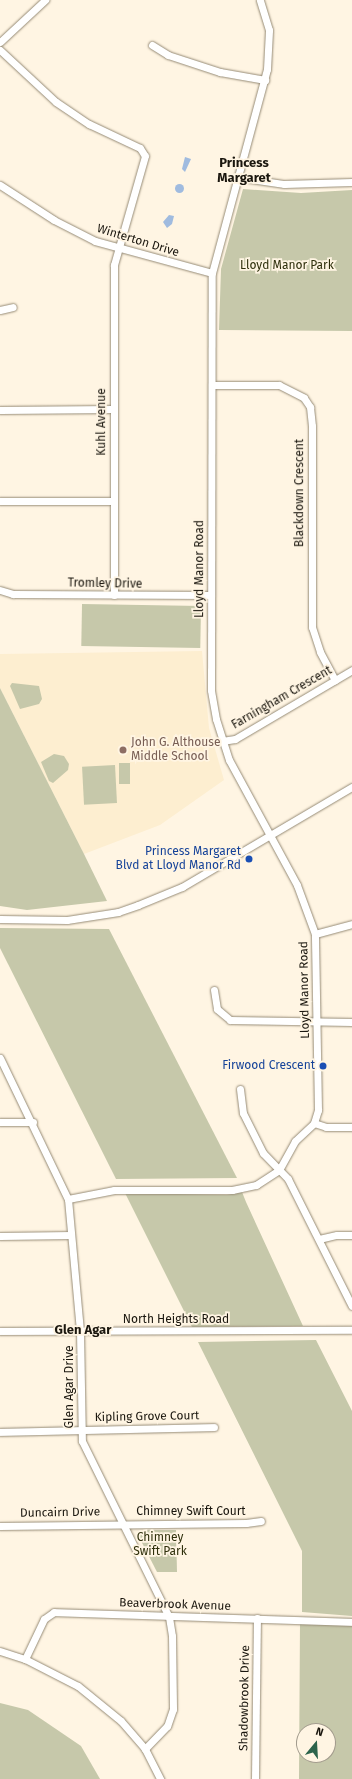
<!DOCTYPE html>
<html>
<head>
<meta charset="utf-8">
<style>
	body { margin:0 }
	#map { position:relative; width:352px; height:1779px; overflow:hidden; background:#fff5e3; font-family:"Fira Sans",sans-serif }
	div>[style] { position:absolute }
	.built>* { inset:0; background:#fdeed0 }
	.green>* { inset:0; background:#c6c8aa; transform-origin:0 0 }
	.water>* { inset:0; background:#a0bbdf }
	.round { border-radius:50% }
	.roads { filter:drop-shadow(0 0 1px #968b76) drop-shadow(0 0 1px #968b76) }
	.minor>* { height:7px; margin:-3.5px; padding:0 3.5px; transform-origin:3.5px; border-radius:3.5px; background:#fff }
	.dots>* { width:11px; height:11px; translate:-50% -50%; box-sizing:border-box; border:2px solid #fff5e3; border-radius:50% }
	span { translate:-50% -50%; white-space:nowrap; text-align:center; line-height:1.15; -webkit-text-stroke:3.5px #fff5e3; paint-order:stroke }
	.street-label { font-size:12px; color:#1a160e }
	.park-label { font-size:12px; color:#2e2f0b }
	.education-label { font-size:12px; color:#785e54 }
	.left { translate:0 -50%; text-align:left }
	.transit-label { font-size:12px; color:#164399 }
	.right { translate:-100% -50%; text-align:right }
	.neighbourhood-label { font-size:13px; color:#1a160e; font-weight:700 }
	.north { position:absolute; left:296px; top:1723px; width:40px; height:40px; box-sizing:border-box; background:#fff5e3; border:1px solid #a39c8e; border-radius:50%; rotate:18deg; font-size:11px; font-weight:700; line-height:16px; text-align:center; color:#1a160e }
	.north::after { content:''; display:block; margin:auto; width:14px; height:18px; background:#2d644c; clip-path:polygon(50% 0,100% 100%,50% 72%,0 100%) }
</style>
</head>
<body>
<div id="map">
	<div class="built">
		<div style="clip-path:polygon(202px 651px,209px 728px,224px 780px,160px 825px,84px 854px,0 688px,0 654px)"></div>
	</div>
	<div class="green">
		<div style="clip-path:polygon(243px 189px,301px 193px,352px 190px,352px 331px,219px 330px,221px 269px)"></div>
		<div style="left:201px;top:606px;width:42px;height:119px;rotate:91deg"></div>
		<div style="clip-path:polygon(12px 683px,39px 686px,42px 699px,39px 704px,20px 709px,10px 686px)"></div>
		<div style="clip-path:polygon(0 688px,84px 854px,107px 901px,27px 910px,0 906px)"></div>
		<div style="clip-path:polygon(54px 754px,64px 756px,69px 764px,68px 770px,53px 783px,49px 781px,41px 762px)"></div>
		<div style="left:119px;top:763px;width:11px;height:21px"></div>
		<div style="left:115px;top:765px;width:38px;height:33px;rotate:87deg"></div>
		<div style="clip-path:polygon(0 928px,109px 929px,237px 1178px,116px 1179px,0 948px)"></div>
		<div style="clip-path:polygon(242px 1192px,246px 1202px,303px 1326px,192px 1327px,125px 1193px,227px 1195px)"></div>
		<div style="clip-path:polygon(316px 1340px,352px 1411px,352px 1616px,302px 1612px,302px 1551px,198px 1342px)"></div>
		<div style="clip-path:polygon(144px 1530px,176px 1530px,177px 1572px,157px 1572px,137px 1533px)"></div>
		<div style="clip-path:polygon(evenodd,300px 1621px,352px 1624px,352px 1779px,299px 1779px,300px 1621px,304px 1731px,328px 1731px,328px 1755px,304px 1755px,304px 1731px)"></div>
		<div style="clip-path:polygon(0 1703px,28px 1710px,81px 1746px,100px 1779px,0 1779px)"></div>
	</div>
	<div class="water">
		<div style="clip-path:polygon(185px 157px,191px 159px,185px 172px,182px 169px)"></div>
		<div class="round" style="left:174.5px;top:183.5px;width:9px;height:9px"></div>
		<div style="clip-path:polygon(169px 215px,174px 216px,172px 224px,167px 228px,163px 222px)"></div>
	</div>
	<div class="roads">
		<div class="minor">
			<div style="left:0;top:42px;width:62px;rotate:-43deg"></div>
			<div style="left:152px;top:45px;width:19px;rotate:32deg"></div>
			<div style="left:168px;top:55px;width:55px;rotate:18.1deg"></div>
			<div style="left:220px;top:72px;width:46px;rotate:10.1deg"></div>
			<div style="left:0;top:50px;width:76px;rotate:42.9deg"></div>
			<div style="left:56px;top:102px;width:40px;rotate:34deg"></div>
			<div style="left:89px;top:124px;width:56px;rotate:25.2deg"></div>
			<div style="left:140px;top:148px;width:9px;rotate:58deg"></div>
			<div style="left:145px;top:156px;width:113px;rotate:105.9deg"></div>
			<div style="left:114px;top:265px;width:330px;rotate:90deg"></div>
			<div style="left:237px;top:177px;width:48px;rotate:8.5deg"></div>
			<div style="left:284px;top:184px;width:68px;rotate:-1.7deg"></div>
			<div style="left:0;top:185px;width:64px;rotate:32.9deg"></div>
			<div style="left:54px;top:220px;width:46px;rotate:27.1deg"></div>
			<div style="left:95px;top:241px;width:121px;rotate:15.3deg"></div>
			<div style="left:0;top:310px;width:13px;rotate:-13deg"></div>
			<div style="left:212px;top:385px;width:67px"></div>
			<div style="left:279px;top:385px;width:28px;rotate:27deg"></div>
			<div style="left:304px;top:398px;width:11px;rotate:56deg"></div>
			<div style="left:310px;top:407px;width:19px;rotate:84deg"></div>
			<div style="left:312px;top:426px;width:201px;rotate:90deg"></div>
			<div style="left:312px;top:627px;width:26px;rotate:72deg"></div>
			<div style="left:320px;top:652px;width:32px;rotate:62deg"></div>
			<div style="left:0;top:410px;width:113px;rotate:-0.5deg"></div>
			<div style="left:0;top:501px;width:113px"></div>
			<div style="left:0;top:590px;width:14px;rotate:17deg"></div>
			<div style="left:13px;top:594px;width:198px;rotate:0.3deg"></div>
			<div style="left:222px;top:741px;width:13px;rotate:-9deg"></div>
			<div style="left:235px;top:739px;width:136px;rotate:-30.5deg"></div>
			<div style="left:0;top:919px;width:67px;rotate:0.9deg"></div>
			<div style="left:67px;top:920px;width:52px;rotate:-8.9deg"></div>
			<div style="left:118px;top:912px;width:21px;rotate:-19deg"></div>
			<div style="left:138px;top:905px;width:48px;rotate:-22.2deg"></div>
			<div style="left:182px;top:887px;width:197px;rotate:-30.5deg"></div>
			<div style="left:315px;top:934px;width:38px;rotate:-15deg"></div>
			<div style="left:214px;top:990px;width:19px;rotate:81deg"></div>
			<div style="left:217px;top:1009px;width:17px;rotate:40deg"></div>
			<div style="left:230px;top:1020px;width:122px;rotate:0.9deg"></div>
			<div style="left:0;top:1058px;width:157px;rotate:64.3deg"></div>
			<div style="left:68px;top:1199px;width:133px;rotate:84.8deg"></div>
			<div style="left:80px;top:1331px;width:110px;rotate:89deg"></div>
			<div style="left:82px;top:1441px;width:196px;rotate:63.7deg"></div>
			<div style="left:169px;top:1617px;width:19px;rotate:81deg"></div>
			<div style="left:172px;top:1636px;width:73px;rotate:89.2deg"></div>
			<div style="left:173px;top:1709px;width:18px;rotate:109deg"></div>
			<div style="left:167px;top:1726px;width:32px;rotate:134deg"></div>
			<div style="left:240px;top:1089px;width:24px;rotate:83deg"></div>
			<div style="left:243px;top:1113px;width:45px;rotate:63.4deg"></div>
			<div style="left:263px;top:1153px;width:36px;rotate:46deg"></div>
			<div style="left:288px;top:1179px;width:142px;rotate:63.3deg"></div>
			<div style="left:0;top:1122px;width:33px"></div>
			<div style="left:314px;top:1123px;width:13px;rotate:18deg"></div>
			<div style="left:326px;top:1127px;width:26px"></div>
			<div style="left:68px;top:1199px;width:47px;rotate:-11.1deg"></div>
			<div style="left:114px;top:1190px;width:118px"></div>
			<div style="left:232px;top:1190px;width:25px;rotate:-12deg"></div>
			<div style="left:256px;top:1185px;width:27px;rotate:-33deg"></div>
			<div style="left:279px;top:1170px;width:33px;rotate:-61deg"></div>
			<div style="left:295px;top:1141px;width:26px;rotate:-43deg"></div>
			<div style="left:314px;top:1123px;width:14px;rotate:-73deg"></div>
			<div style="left:318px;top:1110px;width:176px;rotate:-91deg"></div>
			<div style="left:315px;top:934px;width:52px;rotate:-110.2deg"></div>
			<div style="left:297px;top:885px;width:142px;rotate:-118.5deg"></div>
			<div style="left:229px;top:760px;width:43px;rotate:-107.6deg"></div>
			<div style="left:216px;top:719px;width:29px;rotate:-100deg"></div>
			<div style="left:211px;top:690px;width:417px;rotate:-89.9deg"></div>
			<div style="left:212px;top:273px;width:211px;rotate:-74.9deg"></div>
			<div style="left:267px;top:69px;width:39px;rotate:-87deg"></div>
			<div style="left:269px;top:30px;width:31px;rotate:-107deg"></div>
			<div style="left:0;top:1236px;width:71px;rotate:-0.8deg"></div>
			<div style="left:319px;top:1239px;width:18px;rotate:-13deg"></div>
			<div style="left:337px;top:1235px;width:15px"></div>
			<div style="left:0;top:1331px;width:352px;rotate:-0.2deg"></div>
			<div style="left:0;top:1432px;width:214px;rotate:-1.3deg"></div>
			<div style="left:0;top:1526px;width:246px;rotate:-0.7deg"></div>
			<div style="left:246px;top:1523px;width:15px;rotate:-8deg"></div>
			<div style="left:0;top:1651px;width:26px;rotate:18deg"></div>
			<div style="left:25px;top:1659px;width:59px;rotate:27deg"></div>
			<div style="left:78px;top:1686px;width:55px;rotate:39.1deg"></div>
			<div style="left:121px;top:1721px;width:37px;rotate:49deg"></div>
			<div style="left:145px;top:1749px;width:34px;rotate:63deg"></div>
			<div style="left:25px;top:1659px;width:44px;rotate:-64.6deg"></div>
			<div style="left:44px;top:1619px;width:12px;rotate:-35deg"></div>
			<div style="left:54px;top:1612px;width:298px;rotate:1.9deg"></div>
			<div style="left:255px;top:1779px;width:161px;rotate:-89.3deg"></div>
		</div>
	</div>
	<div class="dots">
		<div style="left:123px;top:750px;background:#8d6e63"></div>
		<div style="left:249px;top:859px;background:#1a4fb4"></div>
		<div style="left:323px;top:1066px;background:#1a4fb4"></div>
	</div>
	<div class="street-label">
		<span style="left:138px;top:241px;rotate:17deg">Winterton Drive</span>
		<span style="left:102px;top:422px;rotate:-90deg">Kuhl Avenue</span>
		<span style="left:300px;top:493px;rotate:-90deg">Blackdown Crescent</span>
		<span style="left:200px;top:569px;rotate:-90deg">Lloyd Manor Road</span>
		<span style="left:105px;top:584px;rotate:1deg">Tromley Drive</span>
		<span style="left:282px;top:698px;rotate:-30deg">Farningham Crescent</span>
		<span style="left:305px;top:990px;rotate:-91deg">Lloyd Manor Road</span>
		<span style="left:176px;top:1320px">North Heights Road</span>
		<span style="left:70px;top:1387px;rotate:-90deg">Glen Agar Drive</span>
		<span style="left:147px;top:1417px;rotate:-1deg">Kipling Grove Court</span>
		<span style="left:191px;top:1512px">Chimney Swift Court</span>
		<span style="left:60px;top:1513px;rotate:-1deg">Duncairn Drive</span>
		<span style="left:175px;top:1605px;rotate:2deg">Beaverbrook Avenue</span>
		<span style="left:245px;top:1698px;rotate:-89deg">Shadowbrook Drive</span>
	</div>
	<div class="park-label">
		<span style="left:287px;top:266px">Lloyd Manor Park</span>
		<span style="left:160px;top:1545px">Chimney<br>Swift Park</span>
	</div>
	<div class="education-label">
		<span class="left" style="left:131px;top:750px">John G. Althouse<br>Middle School</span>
	</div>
	<div class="transit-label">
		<span class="right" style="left:241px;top:859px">Princess Margaret<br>Blvd at Lloyd Manor Rd</span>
		<span class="right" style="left:315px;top:1066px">Firwood Crescent</span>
	</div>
	<div class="neighbourhood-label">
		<span style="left:244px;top:171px">Princess<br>Margaret</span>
		<span style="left:83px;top:1330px">Glen Agar</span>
	</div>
	<div class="north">N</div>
</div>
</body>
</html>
